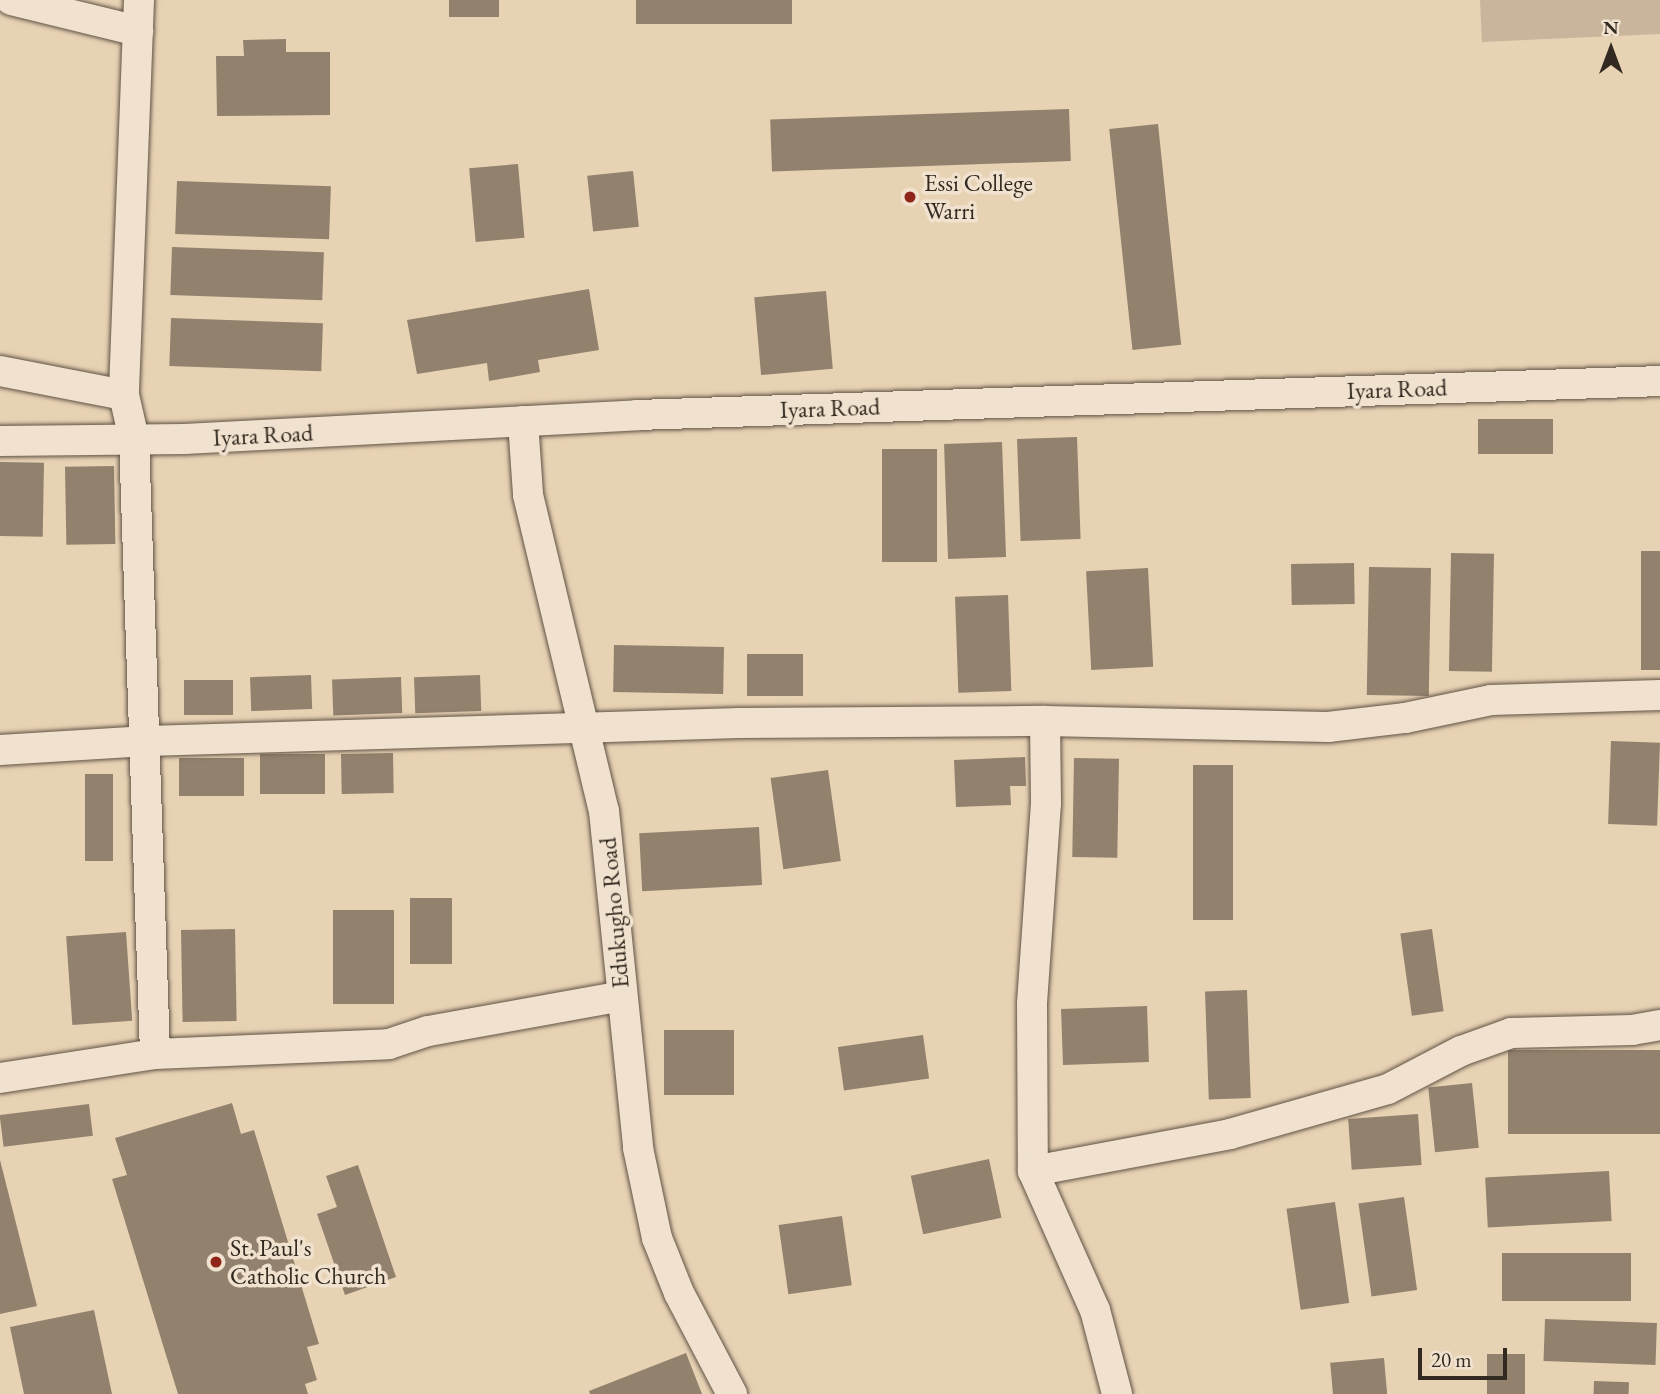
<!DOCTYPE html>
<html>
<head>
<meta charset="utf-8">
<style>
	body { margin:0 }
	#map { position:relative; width:1660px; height:1394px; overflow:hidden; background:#e8d2b4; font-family:"EB Garamond",serif }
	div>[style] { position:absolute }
	.green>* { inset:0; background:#c9b59b }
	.building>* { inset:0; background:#91816d; transform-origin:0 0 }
	.roads { filter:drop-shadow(0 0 2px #605345) drop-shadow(0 0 2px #605345) }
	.minor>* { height:30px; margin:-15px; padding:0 15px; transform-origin:15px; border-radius:15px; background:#f0e2ce }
	.dots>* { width:19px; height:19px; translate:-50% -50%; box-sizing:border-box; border:4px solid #f0e2ce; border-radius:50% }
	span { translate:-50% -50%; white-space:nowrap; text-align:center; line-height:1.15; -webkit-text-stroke:7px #f0e2ce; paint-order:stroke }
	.poi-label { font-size:24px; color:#322920 }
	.left { translate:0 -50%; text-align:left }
	.street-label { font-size:24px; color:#322920 }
	.north { position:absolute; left:1576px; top:14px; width:70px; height:70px; -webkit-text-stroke:5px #f0e2ce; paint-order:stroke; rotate:0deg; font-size:19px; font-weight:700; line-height:28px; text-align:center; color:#322920 }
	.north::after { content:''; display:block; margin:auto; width:24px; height:32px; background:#322920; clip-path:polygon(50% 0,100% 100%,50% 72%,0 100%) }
	.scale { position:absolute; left:1418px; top:1348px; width:89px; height:32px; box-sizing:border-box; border:4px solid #322920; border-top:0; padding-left:9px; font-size:21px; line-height:24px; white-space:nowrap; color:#322920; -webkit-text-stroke:5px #f0e2ce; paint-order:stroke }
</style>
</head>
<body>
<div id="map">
	<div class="green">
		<div style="clip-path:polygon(1480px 0,1660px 0,1660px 34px,1482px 42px)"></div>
	</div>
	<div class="building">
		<div style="left:449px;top:0;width:50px;height:17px"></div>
		<div style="left:636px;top:0;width:156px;height:24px"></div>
		<div style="clip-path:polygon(286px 39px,286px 52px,330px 52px,330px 115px,217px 116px,216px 56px,244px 56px,243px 40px)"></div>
		<div style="left:1069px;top:109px;width:52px;height:299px;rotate:88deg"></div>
		<div style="left:1158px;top:124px;width:222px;height:49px;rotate:84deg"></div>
		<div style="left:518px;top:164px;width:74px;height:49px;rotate:85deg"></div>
		<div style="left:633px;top:171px;width:56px;height:46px;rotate:84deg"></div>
		<div style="left:177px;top:181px;width:154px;height:53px;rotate:2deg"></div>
		<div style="left:172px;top:247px;width:152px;height:48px;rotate:2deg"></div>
		<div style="clip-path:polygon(589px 289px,599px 350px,538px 360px,540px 372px,489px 381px,487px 363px,417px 374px,407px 320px)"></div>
		<div style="left:826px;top:291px;width:78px;height:72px;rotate:85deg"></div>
		<div style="left:171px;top:318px;width:152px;height:48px;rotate:2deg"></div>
		<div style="left:1553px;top:419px;width:35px;height:75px;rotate:90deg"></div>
		<div style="left:1077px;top:437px;width:102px;height:60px;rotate:88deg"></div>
		<div style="left:1002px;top:442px;width:115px;height:58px;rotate:88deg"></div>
		<div style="left:882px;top:449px;width:55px;height:113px"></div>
		<div style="left:0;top:462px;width:44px;height:74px;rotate:1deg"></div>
		<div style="left:114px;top:466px;width:78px;height:49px;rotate:89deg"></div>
		<div style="left:1641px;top:551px;width:19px;height:119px"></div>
		<div style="left:1451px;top:553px;width:43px;height:118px;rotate:1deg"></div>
		<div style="left:1354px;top:563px;width:41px;height:63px;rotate:89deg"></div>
		<div style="left:1369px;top:567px;width:62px;height:128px;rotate:1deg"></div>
		<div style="left:1148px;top:568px;width:99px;height:62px;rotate:87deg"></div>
		<div style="left:1008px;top:595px;width:96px;height:53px;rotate:88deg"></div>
		<div style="left:614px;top:645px;width:110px;height:47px;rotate:1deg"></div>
		<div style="left:747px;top:654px;width:56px;height:42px"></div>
		<div style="left:311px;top:675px;width:34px;height:61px;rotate:88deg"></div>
		<div style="left:480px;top:675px;width:36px;height:66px;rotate:88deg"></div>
		<div style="left:401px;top:677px;width:36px;height:69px;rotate:88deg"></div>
		<div style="left:233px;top:680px;width:35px;height:49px;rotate:90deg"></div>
		<div style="left:1611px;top:741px;width:49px;height:83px;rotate:2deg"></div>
		<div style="left:393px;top:753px;width:40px;height:52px;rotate:89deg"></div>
		<div style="left:260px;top:754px;width:65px;height:40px"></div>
		<div style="clip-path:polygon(1025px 757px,1026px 786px,1010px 786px,1011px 805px,956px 807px,954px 760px)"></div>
		<div style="left:179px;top:758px;width:65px;height:38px"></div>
		<div style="left:1074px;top:758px;width:45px;height:99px;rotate:1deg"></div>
		<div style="left:1193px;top:765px;width:40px;height:155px"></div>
		<div style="left:828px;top:770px;width:92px;height:58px;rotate:82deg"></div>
		<div style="left:85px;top:774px;width:28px;height:87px"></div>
		<div style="left:759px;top:827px;width:58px;height:120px;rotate:87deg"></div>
		<div style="left:410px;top:898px;width:42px;height:66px"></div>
		<div style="left:333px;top:910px;width:61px;height:94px"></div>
		<div style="left:235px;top:929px;width:92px;height:54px;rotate:89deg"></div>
		<div style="left:1432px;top:929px;width:83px;height:32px;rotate:82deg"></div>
		<div style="left:126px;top:932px;width:89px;height:60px;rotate:86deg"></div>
		<div style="left:1247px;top:990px;width:108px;height:42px;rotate:88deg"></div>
		<div style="left:1147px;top:1006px;width:56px;height:86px;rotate:88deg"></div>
		<div style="left:664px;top:1030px;width:70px;height:65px"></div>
		<div style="left:923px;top:1035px;width:44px;height:86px;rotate:82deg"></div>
		<div style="left:1508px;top:1050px;width:152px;height:84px"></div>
		<div style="left:1472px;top:1083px;width:65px;height:44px;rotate:84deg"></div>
		<div style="clip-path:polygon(232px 1103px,241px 1134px,254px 1130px,319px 1344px,307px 1347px,317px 1380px,305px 1384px,308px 1394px,178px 1394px,112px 1179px,127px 1175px,115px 1138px)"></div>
		<div style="left:89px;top:1104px;width:32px;height:90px;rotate:83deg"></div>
		<div style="left:1418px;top:1114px;width:51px;height:70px;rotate:86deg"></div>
		<div style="left:989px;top:1159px;width:60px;height:80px;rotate:78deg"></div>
		<div style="clip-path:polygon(0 1160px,37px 1306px,0 1314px)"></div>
		<div style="clip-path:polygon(358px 1165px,396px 1277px,345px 1295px,317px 1214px,337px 1207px,326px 1176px)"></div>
		<div style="left:1609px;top:1171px;width:50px;height:124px;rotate:87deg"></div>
		<div style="left:1404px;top:1197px;width:94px;height:46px;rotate:82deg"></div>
		<div style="left:1335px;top:1202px;width:102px;height:49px;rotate:82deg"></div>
		<div style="left:842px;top:1216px;width:70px;height:64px;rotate:82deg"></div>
		<div style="left:1631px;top:1253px;width:48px;height:129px;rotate:90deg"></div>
		<div style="clip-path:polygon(94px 1310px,112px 1394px,24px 1394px,10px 1327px)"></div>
		<div style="left:1545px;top:1319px;width:112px;height:42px;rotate:2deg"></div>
		<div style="clip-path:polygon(686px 1353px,702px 1394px,590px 1394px,589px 1391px)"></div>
		<div style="left:1487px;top:1354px;width:38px;height:40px"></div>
		<div style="left:1384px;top:1358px;width:36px;height:54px;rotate:85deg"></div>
		<div style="left:1594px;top:1381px;width:35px;height:13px;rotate:2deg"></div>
	</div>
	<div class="roads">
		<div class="minor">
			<div style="left:11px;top:0;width:131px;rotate:13.7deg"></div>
			<div style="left:139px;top:0;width:395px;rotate:92.2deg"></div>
			<div style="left:124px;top:395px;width:45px;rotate:77.2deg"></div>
			<div style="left:134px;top:439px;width:615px;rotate:88.04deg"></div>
			<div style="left:0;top:371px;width:126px;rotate:11deg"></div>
			<div style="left:523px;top:421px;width:74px;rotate:86.1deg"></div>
			<div style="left:528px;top:495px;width:325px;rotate:76.5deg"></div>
			<div style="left:604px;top:811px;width:339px;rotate:84.2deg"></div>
			<div style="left:638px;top:1148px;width:92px;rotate:78.1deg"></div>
			<div style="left:657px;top:1238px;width:59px;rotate:68.2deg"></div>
			<div style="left:679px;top:1293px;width:114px;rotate:62.3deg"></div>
			<div style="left:0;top:441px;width:185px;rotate:-0.6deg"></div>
			<div style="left:185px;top:439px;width:453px;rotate:-3deg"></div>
			<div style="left:637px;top:415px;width:1024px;rotate:-1.9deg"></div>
			<div style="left:1045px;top:721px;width:82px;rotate:89.3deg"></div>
			<div style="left:1046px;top:803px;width:201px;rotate:94deg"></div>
			<div style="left:1032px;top:1004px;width:167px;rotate:89.7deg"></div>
			<div style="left:1033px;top:1171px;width:152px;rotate:66deg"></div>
			<div style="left:1095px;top:1310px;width:87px;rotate:75.3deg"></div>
			<div style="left:0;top:750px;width:147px;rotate:-3.5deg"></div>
			<div style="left:147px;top:741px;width:592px;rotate:-1.74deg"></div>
			<div style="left:739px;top:723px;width:306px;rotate:-0.4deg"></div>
			<div style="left:1045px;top:721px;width:283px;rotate:1.2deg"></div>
			<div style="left:1328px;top:727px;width:78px;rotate:-6.7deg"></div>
			<div style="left:1405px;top:718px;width:88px;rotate:-11.8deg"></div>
			<div style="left:1491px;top:700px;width:169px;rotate:-1.7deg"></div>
			<div style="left:0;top:1078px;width:157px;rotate:-8.8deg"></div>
			<div style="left:155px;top:1054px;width:234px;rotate:-2.4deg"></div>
			<div style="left:389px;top:1044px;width:41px;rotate:-18.4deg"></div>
			<div style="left:428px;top:1031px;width:197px;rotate:-10.2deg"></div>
			<div style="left:1033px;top:1171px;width:200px;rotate:-10.6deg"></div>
			<div style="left:1230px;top:1134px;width:164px;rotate:-15.9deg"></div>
			<div style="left:1388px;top:1089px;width:82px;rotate:-27.5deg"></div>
			<div style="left:1461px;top:1051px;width:53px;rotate:-19.8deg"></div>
			<div style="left:1511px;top:1033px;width:121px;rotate:-1.4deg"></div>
			<div style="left:1632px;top:1030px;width:28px;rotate:-10deg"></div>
		</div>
	</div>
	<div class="dots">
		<div style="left:910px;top:197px;background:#8f2418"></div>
		<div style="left:216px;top:1262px;background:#8f2418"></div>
	</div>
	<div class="poi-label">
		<span class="left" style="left:924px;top:197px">Essi College<br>Warri</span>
		<span class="left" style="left:230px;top:1262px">St. Paul's<br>Catholic Church</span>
	</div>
	<div class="street-label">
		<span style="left:1397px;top:389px;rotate:-2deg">Iyara Road</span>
		<span style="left:830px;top:408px;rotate:-2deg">Iyara Road</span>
		<span style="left:263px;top:435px;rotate:-3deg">Iyara Road</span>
		<span style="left:614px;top:913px;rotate:-95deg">Edukugho Road</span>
	</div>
	<div class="north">N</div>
	<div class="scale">20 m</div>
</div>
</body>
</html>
